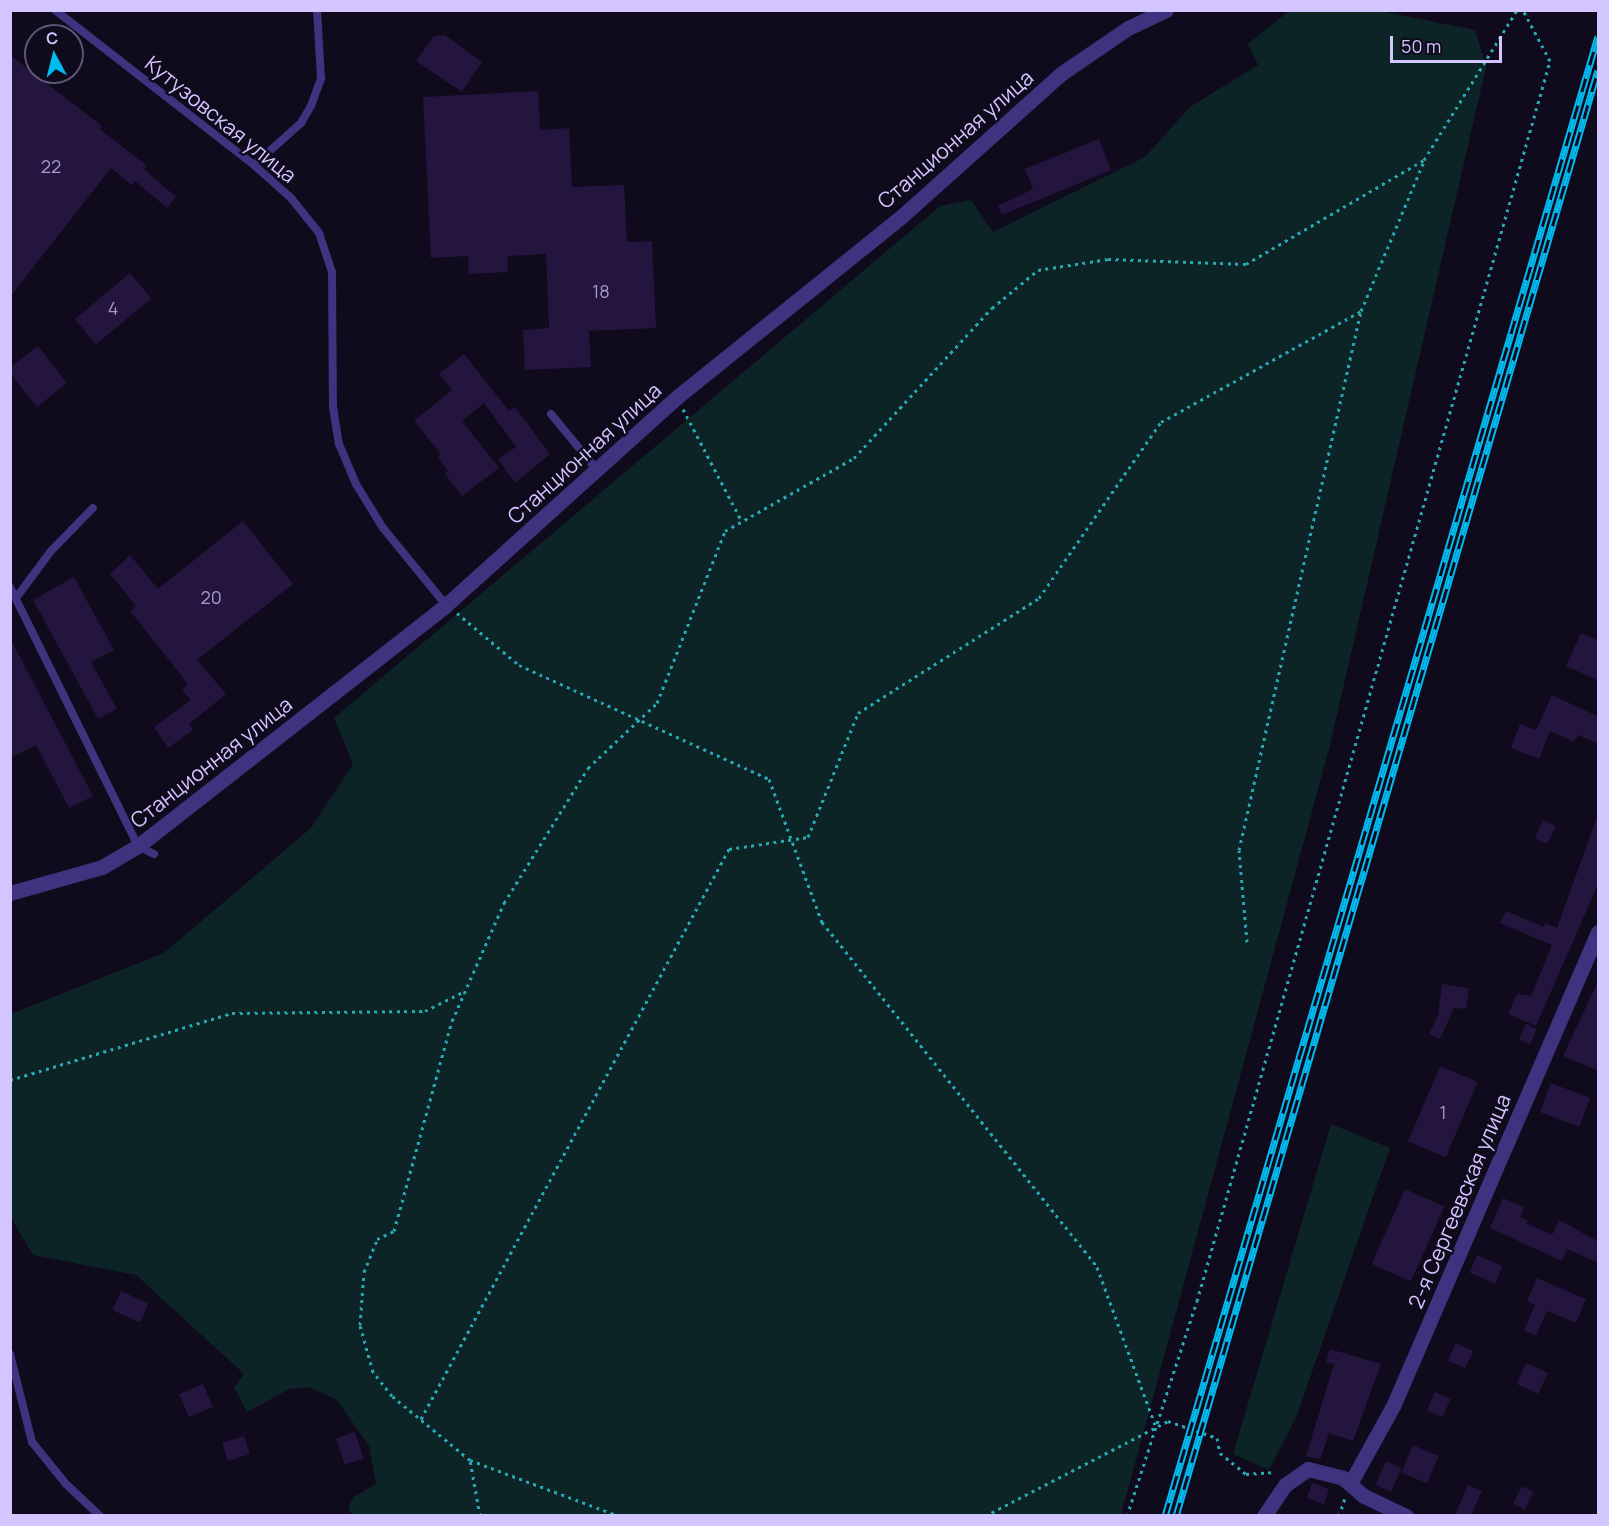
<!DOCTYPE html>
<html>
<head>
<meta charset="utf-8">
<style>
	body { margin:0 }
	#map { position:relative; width:1609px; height:1526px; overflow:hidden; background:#0f0a1c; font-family:Manrope,sans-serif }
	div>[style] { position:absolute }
	.green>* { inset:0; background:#0d2426 }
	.building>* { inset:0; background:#23153e; transform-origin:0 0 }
	.path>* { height:3px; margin-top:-1.5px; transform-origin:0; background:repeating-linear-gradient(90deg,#26a9b2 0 3px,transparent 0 7.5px) }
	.service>* { height:8px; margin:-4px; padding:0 4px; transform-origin:4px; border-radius:4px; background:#3f327e }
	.minor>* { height:15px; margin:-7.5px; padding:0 7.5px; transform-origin:7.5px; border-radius:7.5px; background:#3f327e }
	.rail>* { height:7px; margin-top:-3.5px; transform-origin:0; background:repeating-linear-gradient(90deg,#0f0a1c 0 14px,#00baf0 0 28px); box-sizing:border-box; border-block:2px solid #00baf0 }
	span { translate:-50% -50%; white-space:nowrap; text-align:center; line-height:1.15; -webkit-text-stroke:4.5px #0f0a1c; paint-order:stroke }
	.number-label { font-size:18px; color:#a799cf }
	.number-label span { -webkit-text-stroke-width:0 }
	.street-label { font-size:21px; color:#d3c5ff }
	.frame { position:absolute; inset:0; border:12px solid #d3c5ff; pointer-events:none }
	.north { position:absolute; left:24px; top:24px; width:60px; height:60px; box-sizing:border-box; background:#0f0a1c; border:2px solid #5d5577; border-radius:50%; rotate:353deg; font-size:16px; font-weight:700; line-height:24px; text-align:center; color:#d3c5ff }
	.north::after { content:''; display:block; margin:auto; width:21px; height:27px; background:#00baf0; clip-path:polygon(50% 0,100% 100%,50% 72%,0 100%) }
	.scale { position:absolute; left:1390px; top:36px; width:112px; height:27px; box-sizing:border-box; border:3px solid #d3c5ff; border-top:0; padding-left:8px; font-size:18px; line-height:21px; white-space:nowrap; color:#d3c5ff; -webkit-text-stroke:4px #0f0a1c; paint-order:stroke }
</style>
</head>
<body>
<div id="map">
	<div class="green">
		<div style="clip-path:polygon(1290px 10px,1381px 11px,1475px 30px,1486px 67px,1330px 745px,1121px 1515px,352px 1515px,348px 1507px,354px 1497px,376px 1484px,369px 1446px,337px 1400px,309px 1387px,289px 1389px,247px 1412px,234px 1387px,244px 1374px,136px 1275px,33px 1255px,11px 1218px,11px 1014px,164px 953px,311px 828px,353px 764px,334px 718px,940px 206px,971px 200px,993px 232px,1145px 157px,1190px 107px,1258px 65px,1248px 44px)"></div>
		<div style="clip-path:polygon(1331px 1124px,1390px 1148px,1297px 1415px,1269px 1470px,1233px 1454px)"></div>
	</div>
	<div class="building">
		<div style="clip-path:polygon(445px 35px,482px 62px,462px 92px,416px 61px,434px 36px)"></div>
		<div style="clip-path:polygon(10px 55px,102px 126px,100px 129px,147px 166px,144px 169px,176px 197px,167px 208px,135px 181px,132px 185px,111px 168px,10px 297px)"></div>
		<div style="clip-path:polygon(538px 91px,540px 130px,569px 128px,572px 187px,624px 185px,627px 242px,652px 241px,656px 328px,589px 331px,591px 367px,525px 370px,523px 330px,549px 328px,546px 254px,507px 256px,508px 272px,469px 274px,468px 256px,431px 258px,423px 97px)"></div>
		<div style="clip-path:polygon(1099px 139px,1111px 170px,1002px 215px,998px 206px,1033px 189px,1025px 169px)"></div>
		<div style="left:130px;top:273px;width:33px;height:72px;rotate:50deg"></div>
		<div style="clip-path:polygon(38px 346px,67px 383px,37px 407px,10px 373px,10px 367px)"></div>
		<div style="clip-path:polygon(464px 354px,509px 411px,515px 407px,550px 454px,515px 483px,498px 459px,516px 447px,484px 403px,462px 421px,499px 468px,462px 496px,445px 474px,448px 471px,438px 457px,441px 454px,414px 421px,452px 390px,439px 374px)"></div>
		<div style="clip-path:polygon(243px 521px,293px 584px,197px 660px,226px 694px,189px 724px,193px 730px,168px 748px,154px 727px,191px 700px,182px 690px,188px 684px,130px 611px,136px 606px,110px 574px,130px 555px,158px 589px)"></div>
		<div style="clip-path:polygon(74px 577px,114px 650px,91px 662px,117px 709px,98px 719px,33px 600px)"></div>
		<div style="clip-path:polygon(1581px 633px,1599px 641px,1599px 681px,1566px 666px)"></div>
		<div style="clip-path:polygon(10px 638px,93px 796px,69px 808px,36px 745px,10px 758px)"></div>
		<div style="clip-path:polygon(1552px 695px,1599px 717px,1599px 744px,1578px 735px,1574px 742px,1550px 731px,1539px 759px,1511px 748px,1520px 724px,1536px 730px)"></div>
		<div style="clip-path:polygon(1597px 817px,1599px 882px,1536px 1026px,1508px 1014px,1517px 994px,1531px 996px,1552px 945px,1500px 923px,1506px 911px,1544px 927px,1545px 923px,1557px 928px)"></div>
		<div style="left:1543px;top:820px;width:14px;height:20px;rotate:25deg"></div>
		<div style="clip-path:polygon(1599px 979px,1599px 1071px,1563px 1056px)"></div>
		<div style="clip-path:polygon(1442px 984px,1469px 988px,1466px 1009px,1454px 1008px,1440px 1039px,1429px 1034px,1438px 1015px)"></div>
		<div style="left:1526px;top:1024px;width:12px;height:17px;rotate:24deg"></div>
		<div style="left:1440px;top:1066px;width:41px;height:82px;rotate:23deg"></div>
		<div style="left:1551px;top:1083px;width:42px;height:31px;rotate:21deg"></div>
		<div style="left:1405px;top:1189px;width:43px;height:82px;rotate:24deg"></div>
		<div style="clip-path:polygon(1503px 1198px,1524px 1207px,1520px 1217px,1528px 1220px,1526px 1223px,1552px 1235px,1559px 1220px,1599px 1242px,1599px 1263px,1567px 1249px,1562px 1261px,1490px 1228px)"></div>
		<div style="left:1477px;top:1255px;width:28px;height:19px;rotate:23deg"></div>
		<div style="clip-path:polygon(1537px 1278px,1586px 1299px,1576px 1323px,1547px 1311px,1536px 1336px,1524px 1330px,1535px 1305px,1527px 1301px)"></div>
		<div style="left:121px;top:1291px;width:30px;height:21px;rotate:24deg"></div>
		<div style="left:1456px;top:1343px;width:19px;height:19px;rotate:25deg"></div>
		<div style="clip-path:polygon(1330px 1349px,1381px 1364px,1353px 1441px,1329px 1433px,1320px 1460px,1306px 1456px,1334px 1364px,1326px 1362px)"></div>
		<div style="left:1526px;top:1363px;width:24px;height:23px;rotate:24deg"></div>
		<div style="left:203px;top:1384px;width:25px;height:26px;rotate:67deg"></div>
		<div style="left:1435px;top:1392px;width:17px;height:20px;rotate:24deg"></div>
		<div style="left:355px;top:1432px;width:28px;height:20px;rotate:72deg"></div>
		<div style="left:244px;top:1436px;width:19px;height:23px;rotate:72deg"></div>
		<div style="left:1413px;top:1445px;width:28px;height:30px;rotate:23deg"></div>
		<div style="left:1386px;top:1461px;width:17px;height:26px;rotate:24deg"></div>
		<div style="left:1312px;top:1483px;width:18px;height:16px;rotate:19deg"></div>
		<div style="clip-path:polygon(1468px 1485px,1482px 1491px,1471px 1515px,1455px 1515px)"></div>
		<div style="left:1522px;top:1486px;width:13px;height:20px;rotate:27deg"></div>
	</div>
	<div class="path">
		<div style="left:683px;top:409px;width:127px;rotate:62.4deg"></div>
		<div style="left:457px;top:613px;width:81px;rotate:40deg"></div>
		<div style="left:519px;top:665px;width:275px;rotate:24.5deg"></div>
		<div style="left:769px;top:779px;width:153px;rotate:69.7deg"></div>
		<div style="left:822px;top:922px;width:441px;rotate:51.4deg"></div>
		<div style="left:1097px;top:1267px;width:168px;rotate:69.8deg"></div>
		<div style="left:1247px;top:942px;width:92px;rotate:-95deg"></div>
		<div style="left:1239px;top:850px;width:553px;rotate:-77.25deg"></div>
		<div style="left:10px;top:1080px;width:232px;rotate:-16.8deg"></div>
		<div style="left:232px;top:1013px;width:193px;rotate:-0.6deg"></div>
		<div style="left:425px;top:1011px;width:42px;rotate:-26.6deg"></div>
		<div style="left:421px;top:1419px;width:648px;rotate:-61.62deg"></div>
		<div style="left:729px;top:849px;width:80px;rotate:-8.6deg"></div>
		<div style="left:808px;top:837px;width:134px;rotate:-68deg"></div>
		<div style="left:858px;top:713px;width:214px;rotate:-32.4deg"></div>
		<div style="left:1039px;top:598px;width:214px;rotate:-55.3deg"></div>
		<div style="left:1161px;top:422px;width:229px;rotate:-29deg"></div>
		<div style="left:1361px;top:311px;width:163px;rotate:-67.2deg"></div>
		<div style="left:470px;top:1460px;width:159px;rotate:20.6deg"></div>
		<div style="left:480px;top:1516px;width:57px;rotate:-100.1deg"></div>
		<div style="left:470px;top:1460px;width:101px;rotate:-140.6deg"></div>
		<div style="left:392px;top:1396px;width:31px;rotate:-128deg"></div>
		<div style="left:373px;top:1372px;width:49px;rotate:-105.5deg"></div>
		<div style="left:360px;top:1325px;width:53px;rotate:-85.7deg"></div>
		<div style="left:364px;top:1272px;width:35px;rotate:-68deg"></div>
		<div style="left:377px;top:1239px;width:19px;rotate:-25deg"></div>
		<div style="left:394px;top:1231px;width:218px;rotate:-74.6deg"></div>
		<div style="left:452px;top:1021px;width:129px;rotate:-66.2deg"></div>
		<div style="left:504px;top:903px;width:159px;rotate:-58.1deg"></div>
		<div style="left:588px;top:768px;width:95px;rotate:-43.3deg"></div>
		<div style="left:657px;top:703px;width:185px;rotate:-68.4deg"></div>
		<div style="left:725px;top:531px;width:148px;rotate:-29.5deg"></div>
		<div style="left:854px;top:458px;width:204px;rotate:-47.4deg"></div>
		<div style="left:992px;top:308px;width:60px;rotate:-39.6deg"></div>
		<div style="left:1038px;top:270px;width:71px;rotate:-8.9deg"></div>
		<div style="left:1108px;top:259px;width:138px;rotate:2.1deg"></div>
		<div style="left:1246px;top:264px;width:206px;rotate:-30.3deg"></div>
		<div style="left:1424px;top:160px;width:176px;rotate:-58.2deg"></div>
		<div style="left:985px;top:1516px;width:206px;rotate:-27.4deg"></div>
		<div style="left:1168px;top:1421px;width:52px;rotate:19.1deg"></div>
		<div style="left:1217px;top:1438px;width:15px;rotate:79deg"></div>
		<div style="left:1220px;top:1453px;width:33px;rotate:39deg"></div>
		<div style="left:1246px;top:1474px;width:30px;rotate:-4deg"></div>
		<div style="left:1127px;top:1516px;width:226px;rotate:-72deg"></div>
		<div style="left:1197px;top:1301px;width:1289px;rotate:-74.11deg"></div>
		<div style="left:1550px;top:61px;width:58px;rotate:-117.9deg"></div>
		<div style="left:1339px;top:1516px;width:19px;rotate:-72deg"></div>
	</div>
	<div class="service">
		<div style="left:55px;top:10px;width:252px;rotate:37.9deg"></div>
		<div style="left:254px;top:165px;width:50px;rotate:41.7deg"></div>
		<div style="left:291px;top:198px;width:45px;rotate:51.3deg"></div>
		<div style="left:319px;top:233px;width:41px;rotate:71.6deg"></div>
		<div style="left:332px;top:272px;width:135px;rotate:89.6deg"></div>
		<div style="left:333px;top:407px;width:37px;rotate:81deg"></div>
		<div style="left:339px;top:444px;width:43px;rotate:67deg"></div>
		<div style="left:356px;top:484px;width:52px;rotate:58.5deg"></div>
		<div style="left:383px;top:528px;width:99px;rotate:50.7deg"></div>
		<div style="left:254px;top:165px;width:63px;rotate:-41.8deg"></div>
		<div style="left:301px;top:123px;width:20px;rotate:-60deg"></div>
		<div style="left:311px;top:106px;width:30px;rotate:-70deg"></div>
		<div style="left:321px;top:78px;width:68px;rotate:-93.4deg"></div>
		<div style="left:551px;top:414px;width:72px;rotate:50.6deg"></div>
		<div style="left:10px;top:587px;width:289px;rotate:63.7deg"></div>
		<div style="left:138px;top:846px;width:18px;rotate:27deg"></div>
		<div style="left:16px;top:598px;width:59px;rotate:-53.3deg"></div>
		<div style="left:51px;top:551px;width:60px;rotate:-45.7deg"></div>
		<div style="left:10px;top:1354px;width:91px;rotate:76deg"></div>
		<div style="left:32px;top:1442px;width:54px;rotate:51deg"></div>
		<div style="left:66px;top:1484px;width:47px;rotate:43.3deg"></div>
	</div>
	<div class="minor">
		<div style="left:10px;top:893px;width:96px;rotate:-15.8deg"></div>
		<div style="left:102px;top:867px;width:42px;rotate:-30.3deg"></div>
		<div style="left:138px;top:846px;width:391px;rotate:-38deg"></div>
		<div style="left:446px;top:605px;width:311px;rotate:-42deg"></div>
		<div style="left:677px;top:397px;width:289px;rotate:-38.8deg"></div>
		<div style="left:902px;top:216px;width:215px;rotate:-41.8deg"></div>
		<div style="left:1062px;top:73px;width:80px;rotate:-34.3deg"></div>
		<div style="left:1128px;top:28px;width:42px;rotate:-25.3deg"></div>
		<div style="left:1351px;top:1482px;width:89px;rotate:-61.1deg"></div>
		<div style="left:1394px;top:1404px;width:514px;rotate:-66.63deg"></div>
		<div style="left:1264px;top:1516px;width:37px;rotate:-56deg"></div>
		<div style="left:1285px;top:1485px;width:28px;rotate:-35deg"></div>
		<div style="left:1308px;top:1469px;width:36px;rotate:14deg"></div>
		<div style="left:1343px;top:1478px;width:28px;rotate:41deg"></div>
		<div style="left:1364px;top:1496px;width:47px;rotate:25.5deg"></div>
	</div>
	<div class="rail">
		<div style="left:1165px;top:1516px;width:1542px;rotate:-73.69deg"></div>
		<div style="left:1176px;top:1516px;width:1506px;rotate:-73.73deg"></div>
	</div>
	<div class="number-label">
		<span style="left:51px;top:166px">22</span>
		<span style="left:601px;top:291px">18</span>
		<span style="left:113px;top:308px">4</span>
		<span style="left:211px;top:597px">20</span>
		<span style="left:1443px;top:1112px">1</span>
	</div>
	<div class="street-label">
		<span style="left:221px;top:119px;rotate:39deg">Кутузовская улица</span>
		<span style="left:955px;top:139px;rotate:-41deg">Станционная улица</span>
		<span style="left:584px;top:453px;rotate:-42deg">Станционная улица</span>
		<span style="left:211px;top:762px;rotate:-38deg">Станционная улица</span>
		<span style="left:1459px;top:1201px;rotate:-67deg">2-я Сергеевская улица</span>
	</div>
	<div class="frame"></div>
	<div class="north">С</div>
	<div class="scale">50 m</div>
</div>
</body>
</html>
